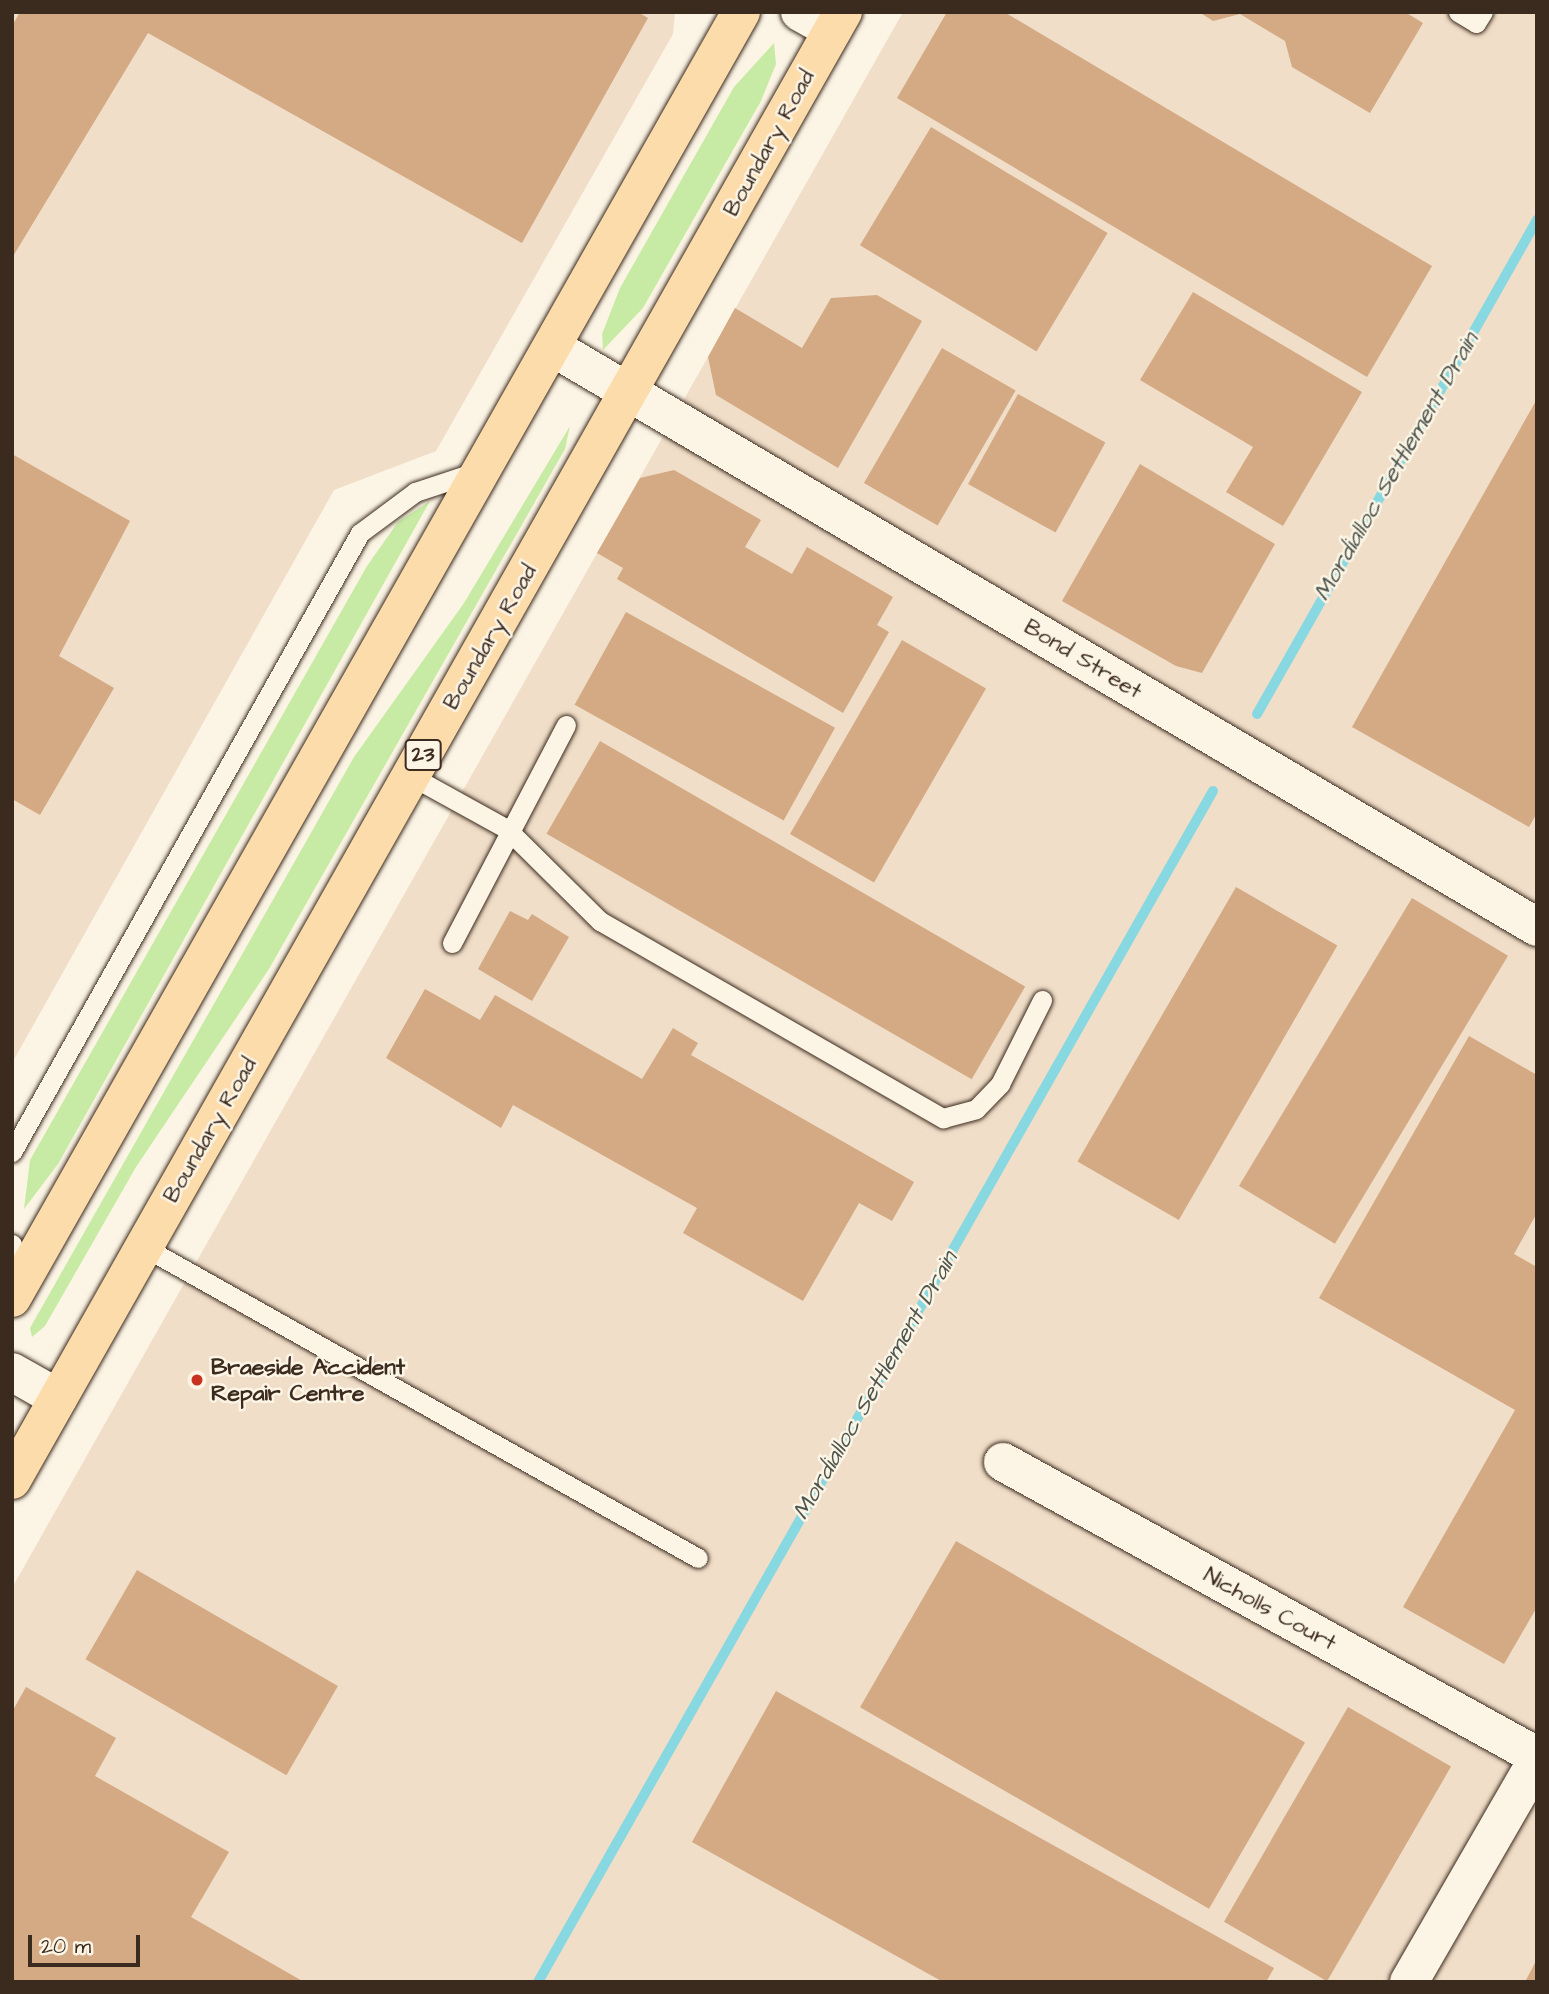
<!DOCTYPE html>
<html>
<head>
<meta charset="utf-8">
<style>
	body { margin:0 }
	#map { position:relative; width:1549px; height:1994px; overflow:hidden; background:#fcf5e5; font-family:"Architects Daughter",sans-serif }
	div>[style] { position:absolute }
	.built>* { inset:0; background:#f0dec8 }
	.green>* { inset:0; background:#c7eba5 }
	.stream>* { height:10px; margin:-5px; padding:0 5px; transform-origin:5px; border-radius:5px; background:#88d8e2 }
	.building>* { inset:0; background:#d3aa84; transform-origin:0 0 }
	.roads { filter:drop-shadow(0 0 2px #3b2a1e) drop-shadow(0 0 2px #3b2a1e) }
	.lane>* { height:19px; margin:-9.5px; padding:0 9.5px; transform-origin:9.5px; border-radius:9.5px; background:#fcf5e5 }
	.street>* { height:38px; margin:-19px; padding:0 19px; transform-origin:19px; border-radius:19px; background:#fcf5e5 }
	.primary>* { height:38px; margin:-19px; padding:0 19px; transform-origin:19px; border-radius:19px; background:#fddcac }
	.dots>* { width:19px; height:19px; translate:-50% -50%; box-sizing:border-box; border:4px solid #fcf5e5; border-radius:50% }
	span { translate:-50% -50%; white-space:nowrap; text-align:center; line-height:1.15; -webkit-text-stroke:5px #fcf5e5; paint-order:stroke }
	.shield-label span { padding:2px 5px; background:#fcf5e5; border:2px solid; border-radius:5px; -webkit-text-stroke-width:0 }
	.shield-label { font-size:21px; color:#3b2a1e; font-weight:700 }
	.street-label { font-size:23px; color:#3b2a1e }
	.poi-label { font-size:23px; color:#3b2a1e; font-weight:700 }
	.left { translate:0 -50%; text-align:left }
	.water-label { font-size:24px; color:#4e564f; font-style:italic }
	.frame { position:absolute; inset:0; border:14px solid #3b2a1e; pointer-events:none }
	.scale { position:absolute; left:28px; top:1935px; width:112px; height:32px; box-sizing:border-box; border:4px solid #3b2a1e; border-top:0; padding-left:9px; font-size:21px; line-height:24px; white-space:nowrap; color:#3b2a1e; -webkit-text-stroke:5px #fcf5e5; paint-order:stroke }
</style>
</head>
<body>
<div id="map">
	<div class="built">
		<div style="clip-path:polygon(12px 12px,675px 12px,673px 34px,436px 451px,334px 490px,12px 1063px)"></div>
		<div style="clip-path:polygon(903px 12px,1537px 12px,1537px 1982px,12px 1982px,12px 1588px)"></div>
	</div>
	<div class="green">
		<div style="clip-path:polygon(774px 43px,776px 64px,761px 101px,643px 308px,603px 350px,602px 334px,620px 288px,734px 87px)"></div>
		<div style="clip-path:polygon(570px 426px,565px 449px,269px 969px,136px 1167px,45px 1326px,32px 1337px,30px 1328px,354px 757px,464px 603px)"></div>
		<div style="clip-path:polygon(430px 501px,58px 1164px,24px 1209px,30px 1160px,367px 566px,398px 522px)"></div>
	</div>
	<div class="stream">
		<div style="left:1257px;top:714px;width:568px;rotate:-60.46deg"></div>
		<div style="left:538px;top:1982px;width:1369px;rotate:-60.46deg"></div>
	</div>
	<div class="building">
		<div style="clip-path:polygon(20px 12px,638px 12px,648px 18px,522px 243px,148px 33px,12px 258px,12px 26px)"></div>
		<div style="clip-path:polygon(947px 12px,1004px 12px,1432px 266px,1367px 377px,897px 98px)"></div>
		<div style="clip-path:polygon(1199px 12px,1405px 12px,1423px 23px,1370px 113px,1292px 67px,1285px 41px,1240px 14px,1213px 21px)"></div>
		<div style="left:931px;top:127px;width:206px;height:138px;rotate:31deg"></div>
		<div style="clip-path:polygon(1193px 292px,1362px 392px,1283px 526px,1226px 492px,1253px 447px,1140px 380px)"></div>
		<div style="clip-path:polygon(877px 295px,922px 321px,838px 468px,716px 395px,708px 357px,735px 308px,802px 348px,831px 298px)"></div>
		<div style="left:942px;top:348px;width:85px;height:156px;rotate:30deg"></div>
		<div style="left:1018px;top:394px;width:100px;height:103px;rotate:29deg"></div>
		<div style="clip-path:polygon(1537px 399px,1537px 813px,1529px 827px,1352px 727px)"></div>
		<div style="clip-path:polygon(12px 454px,130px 521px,59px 656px,114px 688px,40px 815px,12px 799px)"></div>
		<div style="clip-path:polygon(1140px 464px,1275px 544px,1202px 673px,1176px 666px,1062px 601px)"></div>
		<div style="clip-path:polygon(674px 470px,761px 520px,745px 547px,792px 574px,807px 547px,893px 597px,877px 625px,889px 632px,843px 713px,617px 579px,623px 568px,597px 553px,640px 478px)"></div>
		<div style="left:626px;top:612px;width:239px;height:106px;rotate:29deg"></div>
		<div style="left:902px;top:640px;width:97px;height:224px;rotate:30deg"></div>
		<div style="left:600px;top:741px;width:491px;height:107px;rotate:30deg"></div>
		<div style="left:1236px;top:887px;width:117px;height:317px;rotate:30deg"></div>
		<div style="left:1412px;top:898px;width:112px;height:336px;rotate:31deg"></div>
		<div style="clip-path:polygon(510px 911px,528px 920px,532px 914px,569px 937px,532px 1001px,478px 969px)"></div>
		<div style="clip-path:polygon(425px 989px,480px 1020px,495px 995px,642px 1079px,673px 1028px,698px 1043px,691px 1055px,914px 1182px,892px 1221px,859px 1203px,803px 1301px,683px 1233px,697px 1208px,513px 1105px,501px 1128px,386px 1058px)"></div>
		<div style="clip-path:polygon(1469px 1036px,1537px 1075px,1537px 1213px,1514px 1254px,1537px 1267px,1537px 1607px,1504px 1664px,1403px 1607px,1515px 1410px,1319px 1298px)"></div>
		<div style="left:956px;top:1541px;width:403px;height:192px;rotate:30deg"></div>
		<div style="left:137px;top:1570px;width:232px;height:103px;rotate:30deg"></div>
		<div style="clip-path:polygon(26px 1687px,116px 1738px,95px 1776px,229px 1852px,191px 1917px,304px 1982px,12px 1982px,12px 1712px)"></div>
		<div style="clip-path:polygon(776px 1691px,1274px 1968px,1266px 1982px,943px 1982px,692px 1842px)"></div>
		<div style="left:1348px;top:1707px;width:119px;height:248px;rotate:30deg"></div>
		<div style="clip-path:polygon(1537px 1959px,1537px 1982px,1525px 1982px)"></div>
	</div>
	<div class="roads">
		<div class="lane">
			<div style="left:1458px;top:12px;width:21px;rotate:31deg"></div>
			<div style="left:1476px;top:23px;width:13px;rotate:-58deg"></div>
			<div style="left:411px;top:776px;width:110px;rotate:28.9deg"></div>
			<div style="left:507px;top:829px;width:131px;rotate:44.7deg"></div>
			<div style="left:600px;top:921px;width:396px;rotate:29.9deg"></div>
			<div style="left:943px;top:1118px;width:34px;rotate:-15deg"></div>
			<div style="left:976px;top:1109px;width:35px;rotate:-46deg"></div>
			<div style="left:1000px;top:1084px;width:94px;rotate:-63.4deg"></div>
			<div style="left:452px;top:943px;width:246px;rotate:-62.4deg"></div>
			<div style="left:12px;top:1152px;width:710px;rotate:-60.66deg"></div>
			<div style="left:360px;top:533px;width:69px;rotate:-36.7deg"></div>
			<div style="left:415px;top:492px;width:66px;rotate:-18.4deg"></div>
			<div style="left:12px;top:1244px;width:36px;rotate:82deg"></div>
			<div style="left:144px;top:1247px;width:635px;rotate:29.31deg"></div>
		</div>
		<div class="street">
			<div style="left:800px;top:12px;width:37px;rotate:29deg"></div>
			<div style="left:552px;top:347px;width:1143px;rotate:30.49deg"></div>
			<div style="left:12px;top:1372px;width:53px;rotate:29.5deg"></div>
			<div style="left:1003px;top:1462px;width:610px;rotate:28.84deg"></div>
			<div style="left:1409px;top:1982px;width:256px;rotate:-60deg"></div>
		</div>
		<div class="primary">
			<div style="left:12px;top:1298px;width:1478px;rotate:-60.45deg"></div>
			<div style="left:12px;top:1480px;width:1687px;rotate:-60.49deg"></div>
		</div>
	</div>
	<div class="dots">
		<div style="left:197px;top:1380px;background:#c8321e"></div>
	</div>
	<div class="shield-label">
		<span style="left:423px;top:755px">23</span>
	</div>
	<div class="street-label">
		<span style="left:769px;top:143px;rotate:-61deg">Boundary Road</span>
		<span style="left:490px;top:637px;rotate:-60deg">Boundary Road</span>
		<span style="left:1083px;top:659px;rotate:31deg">Bond Street</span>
		<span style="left:210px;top:1130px;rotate:-60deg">Boundary Road</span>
		<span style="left:1270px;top:1609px;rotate:29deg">Nicholls Court</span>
	</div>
	<div class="poi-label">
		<span class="left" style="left:211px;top:1380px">Braeside Accident<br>Repair Centre</span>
	</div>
	<div class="water-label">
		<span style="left:1397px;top:467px;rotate:-60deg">Mordialloc Settlement Drain</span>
		<span style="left:876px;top:1386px;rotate:-60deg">Mordialloc Settlement Drain</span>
	</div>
	<div class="frame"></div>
	<div class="scale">20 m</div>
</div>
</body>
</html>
